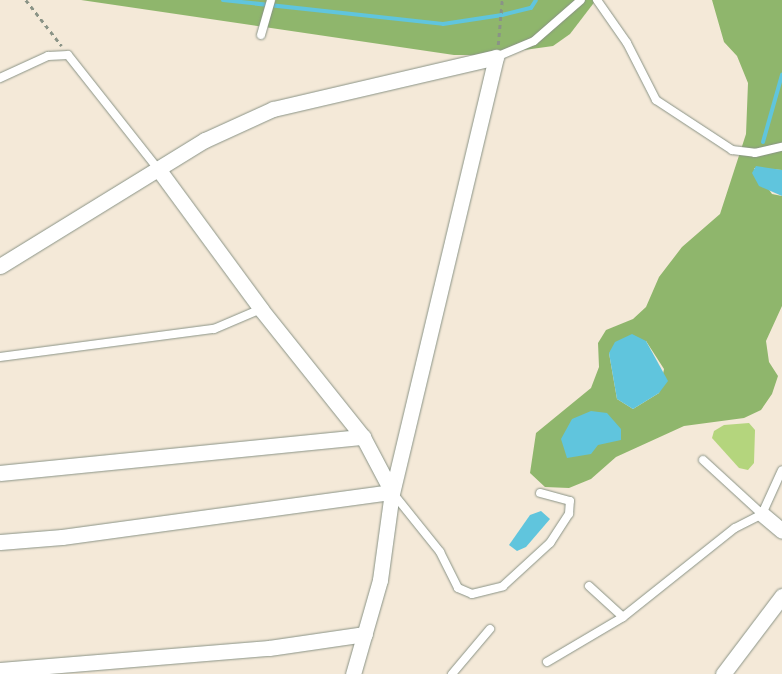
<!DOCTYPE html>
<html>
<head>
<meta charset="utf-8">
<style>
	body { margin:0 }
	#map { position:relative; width:782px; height:674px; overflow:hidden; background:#f4e9d8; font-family:"EB Garamond",serif }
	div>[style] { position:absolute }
	.green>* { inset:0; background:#b4d57d }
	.forest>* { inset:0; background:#8fb66c }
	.water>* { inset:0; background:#60c5dd }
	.stream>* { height:4px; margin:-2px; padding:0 2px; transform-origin:2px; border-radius:2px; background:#60c5dd }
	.path>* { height:2.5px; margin-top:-1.25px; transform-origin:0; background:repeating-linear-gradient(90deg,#8a9386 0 4px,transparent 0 8px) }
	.roads { filter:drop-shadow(0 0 1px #8a9386) drop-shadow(0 0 1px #8a9386) }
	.service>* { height:8px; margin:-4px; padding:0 4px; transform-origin:4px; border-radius:4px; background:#fff }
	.minor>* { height:15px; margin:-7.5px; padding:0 7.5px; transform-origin:7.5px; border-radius:7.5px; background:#fff }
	span { translate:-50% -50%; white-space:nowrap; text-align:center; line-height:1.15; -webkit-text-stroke:4px #f6f6f2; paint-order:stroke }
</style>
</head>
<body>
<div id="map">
	<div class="green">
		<div style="clip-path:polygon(749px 423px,755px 430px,754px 463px,748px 470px,739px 468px,712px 438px,714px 431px,724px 425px)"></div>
	</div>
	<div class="forest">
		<div style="clip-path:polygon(81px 0,596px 0,570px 34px,553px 46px,487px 55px,454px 55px)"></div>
		<div style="clip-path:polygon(evenodd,712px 0,782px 0,782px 170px,754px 168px,772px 194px,782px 196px,782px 306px,766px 341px,769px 362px,778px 376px,772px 394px,761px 410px,744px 418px,684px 426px,616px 457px,591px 479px,569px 488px,545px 487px,530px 473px,536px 433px,591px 388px,599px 367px,598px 343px,606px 330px,633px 319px,646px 307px,659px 277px,682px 247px,720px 214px,746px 134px,748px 83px,737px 56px,724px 42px,712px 0,646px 341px,664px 369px,659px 393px,633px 409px,617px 399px,609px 353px,646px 341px)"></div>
	</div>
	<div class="water">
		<div style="clip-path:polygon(756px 166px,782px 170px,782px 196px,759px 186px,752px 173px)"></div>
		<div style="clip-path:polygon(632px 334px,646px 341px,668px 381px,659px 393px,633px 409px,617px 399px,609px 353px,615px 342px)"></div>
		<div style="clip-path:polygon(591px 411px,607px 413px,621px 429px,621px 440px,598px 445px,591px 454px,567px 458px,561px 439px,572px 419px)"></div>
		<div style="clip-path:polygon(541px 511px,550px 519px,526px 547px,517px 551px,509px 545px,530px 515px)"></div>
	</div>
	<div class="stream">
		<div style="left:223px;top:0;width:221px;rotate:6.2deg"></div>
		<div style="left:443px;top:24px;width:60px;rotate:-8.7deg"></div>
		<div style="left:502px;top:15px;width:30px;rotate:-14deg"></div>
		<div style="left:531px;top:8px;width:9px;rotate:-58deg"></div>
		<div style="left:763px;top:142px;width:70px;rotate:-74.2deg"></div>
	</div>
	<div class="path">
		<div style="left:26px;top:0;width:58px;rotate:52deg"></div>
		<div style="left:498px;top:45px;width:45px;rotate:-84.9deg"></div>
	</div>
	<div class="roads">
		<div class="service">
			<div style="left:597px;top:0;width:52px;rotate:55.1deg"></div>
			<div style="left:627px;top:43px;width:64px;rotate:63deg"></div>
			<div style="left:656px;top:100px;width:91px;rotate:33.3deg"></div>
			<div style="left:732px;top:150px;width:23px;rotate:7deg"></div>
			<div style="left:755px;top:153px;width:28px;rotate:-13deg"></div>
			<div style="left:261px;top:35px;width:36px;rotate:-74deg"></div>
			<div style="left:496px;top:57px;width:41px;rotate:-22.8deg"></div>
			<div style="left:534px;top:41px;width:62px;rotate:-41.1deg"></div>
			<div style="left:0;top:78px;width:53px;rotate:-24.6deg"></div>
			<div style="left:48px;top:56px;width:20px;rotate:-3deg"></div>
			<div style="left:68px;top:55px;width:145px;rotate:51.7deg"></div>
			<div style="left:0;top:357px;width:216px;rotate:-7.5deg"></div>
			<div style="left:214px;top:329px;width:51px;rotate:-23.1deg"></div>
			<div style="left:703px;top:460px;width:80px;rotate:42.5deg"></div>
			<div style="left:392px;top:492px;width:77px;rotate:51.3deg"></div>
			<div style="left:440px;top:552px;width:40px;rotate:63.4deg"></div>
			<div style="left:458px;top:588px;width:15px;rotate:23deg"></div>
			<div style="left:472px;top:594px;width:32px;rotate:-14deg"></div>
			<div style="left:503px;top:586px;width:64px;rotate:-42.5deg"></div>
			<div style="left:550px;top:543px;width:35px;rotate:-57deg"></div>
			<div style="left:569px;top:514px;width:13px;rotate:-86deg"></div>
			<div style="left:570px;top:501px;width:31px;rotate:-165deg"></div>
			<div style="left:589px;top:586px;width:46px;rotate:42.4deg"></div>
			<div style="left:623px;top:617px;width:143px;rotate:-38.5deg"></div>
			<div style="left:735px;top:528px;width:30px;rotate:-27deg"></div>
			<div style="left:762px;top:514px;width:48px;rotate:-65.6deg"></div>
			<div style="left:547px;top:662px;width:88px;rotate:-30.6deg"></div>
			<div style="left:452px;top:674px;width:59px;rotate:-49.8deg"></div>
		</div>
		<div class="minor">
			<div style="left:0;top:266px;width:241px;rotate:-31.6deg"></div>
			<div style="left:205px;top:140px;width:75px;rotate:-24.5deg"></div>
			<div style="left:273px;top:109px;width:229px;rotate:-13.1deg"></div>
			<div style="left:496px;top:57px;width:447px;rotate:103.4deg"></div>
			<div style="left:392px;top:492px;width:89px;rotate:97.8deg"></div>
			<div style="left:380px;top:580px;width:98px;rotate:106deg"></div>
			<div style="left:0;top:473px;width:365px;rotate:-5.7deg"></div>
			<div style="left:762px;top:514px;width:26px;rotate:40deg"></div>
			<div style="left:0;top:542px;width:62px;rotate:-4.6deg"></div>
			<div style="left:62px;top:537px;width:333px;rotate:-7.8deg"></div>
			<div style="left:392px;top:492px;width:62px;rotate:-117.8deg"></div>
			<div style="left:363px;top:437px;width:164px;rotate:-128.6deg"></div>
			<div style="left:261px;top:309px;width:174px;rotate:-126.3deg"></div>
			<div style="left:0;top:670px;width:270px;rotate:-4.7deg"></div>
			<div style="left:269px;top:648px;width:97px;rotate:-8.3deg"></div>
			<div style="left:723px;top:674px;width:98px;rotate:-52.9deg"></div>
		</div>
	</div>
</div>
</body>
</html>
